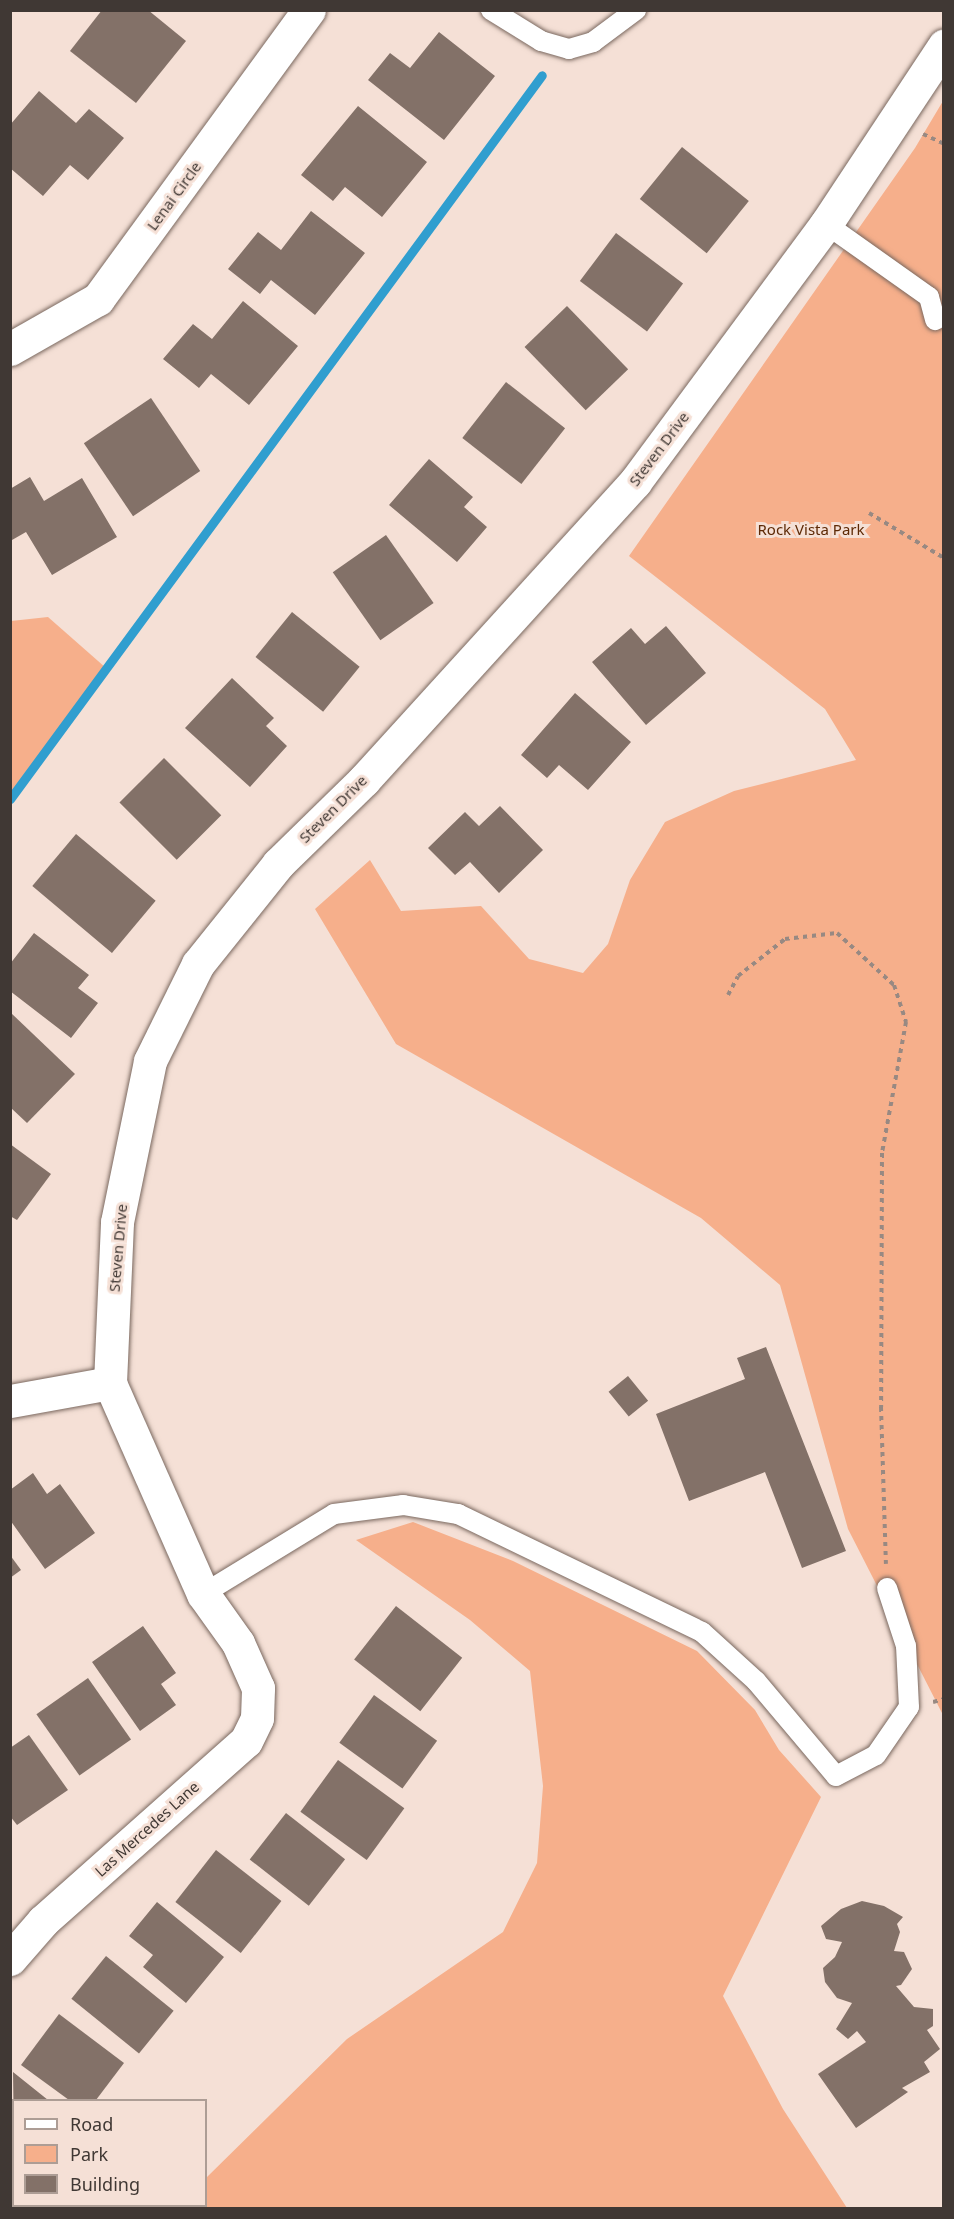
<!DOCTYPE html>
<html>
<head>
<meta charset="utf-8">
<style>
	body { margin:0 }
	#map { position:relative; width:954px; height:2219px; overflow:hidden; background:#f5e0d6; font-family:"Noto Sans",sans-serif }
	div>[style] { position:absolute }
	.green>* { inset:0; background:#f6af8b }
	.stream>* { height:9px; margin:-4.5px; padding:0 4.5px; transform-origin:4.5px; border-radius:4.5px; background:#309ecf }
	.building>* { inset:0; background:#837168; transform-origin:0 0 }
	.path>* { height:4px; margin-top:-2px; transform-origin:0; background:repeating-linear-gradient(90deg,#988982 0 4.5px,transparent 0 9px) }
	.roads { filter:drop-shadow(0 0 2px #7a685f) drop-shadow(0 0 2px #7a685f) }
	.service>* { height:20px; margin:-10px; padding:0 10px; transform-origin:10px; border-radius:10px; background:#fff }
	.minor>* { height:33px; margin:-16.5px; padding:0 16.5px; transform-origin:16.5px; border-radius:16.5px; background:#fff }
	span { translate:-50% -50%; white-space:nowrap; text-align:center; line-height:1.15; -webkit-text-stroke:6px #f5e0d6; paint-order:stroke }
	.street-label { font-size:15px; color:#403834 }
	.park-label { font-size:15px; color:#5e2905 }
	.frame { position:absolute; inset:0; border:12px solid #403834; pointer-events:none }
	.legend { position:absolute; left:12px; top:2099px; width:195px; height:108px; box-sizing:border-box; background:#f5e0d6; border:2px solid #ad9d95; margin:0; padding:8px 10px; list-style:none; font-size:18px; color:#403834 }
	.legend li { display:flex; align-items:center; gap:12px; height:30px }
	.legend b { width:30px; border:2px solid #ad9d95 }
</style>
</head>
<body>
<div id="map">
	<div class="green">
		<div style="clip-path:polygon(943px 101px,943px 1715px,848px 1529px,780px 1285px,701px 1218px,396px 1044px,315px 909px,370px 860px,401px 911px,481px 906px,529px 959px,583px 973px,608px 944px,630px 880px,665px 822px,734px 791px,856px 760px,825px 709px,629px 556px,915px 148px)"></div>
		<div style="clip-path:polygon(48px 617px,106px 668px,11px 797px,11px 621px)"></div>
		<div style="clip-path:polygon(413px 1522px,513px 1561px,697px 1651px,755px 1710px,779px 1750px,821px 1797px,723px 1996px,783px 2109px,847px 2208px,175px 2208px,206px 2206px,206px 2178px,347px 2039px,503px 1932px,537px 1863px,543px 1786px,530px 1671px,470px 1620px,356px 1540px)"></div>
	</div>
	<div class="stream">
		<div style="left:10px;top:799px;width:898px;rotate:-53.69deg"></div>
	</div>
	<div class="building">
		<div style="clip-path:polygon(102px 10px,148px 10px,186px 41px,136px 103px,70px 51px)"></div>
		<div style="clip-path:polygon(439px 32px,495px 76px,444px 140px,368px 80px,390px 53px,410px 68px)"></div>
		<div style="clip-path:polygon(39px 91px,76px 123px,89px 109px,124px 138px,88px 180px,70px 165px,43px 196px,10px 168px,10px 125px)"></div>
		<div style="clip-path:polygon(358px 106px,427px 162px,382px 217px,345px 187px,333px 201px,301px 175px)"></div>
		<div style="left:682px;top:147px;width:86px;height:67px;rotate:39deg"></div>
		<div style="clip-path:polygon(311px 211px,365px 253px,315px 315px,271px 280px,260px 294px,228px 269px,258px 232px,281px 250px)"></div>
		<div style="left:616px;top:233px;width:84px;height:60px;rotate:37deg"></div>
		<div style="clip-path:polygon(243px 301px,298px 346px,249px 405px,211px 374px,199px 388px,163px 359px,193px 324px,212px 339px)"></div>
		<div style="left:567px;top:306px;width:88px;height:59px;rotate:46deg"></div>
		<div style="left:506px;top:382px;width:75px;height:71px;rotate:38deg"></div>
		<div style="left:151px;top:398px;width:88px;height:81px;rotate:56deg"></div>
		<div style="clip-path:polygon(429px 459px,473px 497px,464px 507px,487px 527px,457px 562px,389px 505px)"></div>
		<div style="clip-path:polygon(30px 477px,44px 501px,82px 478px,117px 537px,52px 575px,26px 532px,12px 540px,10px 537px,10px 489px)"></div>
		<div style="left:386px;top:535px;width:83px;height:65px;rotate:55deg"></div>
		<div style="left:292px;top:612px;width:87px;height:58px;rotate:39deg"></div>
		<div style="clip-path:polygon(666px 626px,706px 673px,646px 725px,592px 662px,631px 628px,645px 644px)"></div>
		<div style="clip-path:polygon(232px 678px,274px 718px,266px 726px,287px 746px,250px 787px,185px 728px)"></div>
		<div style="clip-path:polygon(575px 693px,631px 742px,588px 790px,559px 765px,547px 778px,521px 755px)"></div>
		<div style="left:164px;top:758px;width:81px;height:63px;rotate:45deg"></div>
		<div style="clip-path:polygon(500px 806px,543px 850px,499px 893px,470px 862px,455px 875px,428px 848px,465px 812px,479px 826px)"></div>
		<div style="left:76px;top:834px;width:104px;height:68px;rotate:40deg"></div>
		<div style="clip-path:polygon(34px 933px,89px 975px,78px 988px,98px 1003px,71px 1038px,10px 991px,10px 964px)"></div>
		<div style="clip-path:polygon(10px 1012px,75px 1074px,27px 1123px,10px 1107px)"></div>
		<div style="clip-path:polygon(10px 1144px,51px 1174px,17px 1220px,10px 1216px)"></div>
		<div style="clip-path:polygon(766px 1347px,846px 1551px,802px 1568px,765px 1472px,689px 1501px,656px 1414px,745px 1379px,737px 1358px)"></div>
		<div style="left:628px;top:1376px;width:32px;height:25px;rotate:51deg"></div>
		<div style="clip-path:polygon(33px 1473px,47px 1494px,60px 1484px,95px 1533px,45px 1569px,10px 1520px,10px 1490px)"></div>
		<div style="clip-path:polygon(10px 1555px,21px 1570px,10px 1578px)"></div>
		<div style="left:396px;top:1606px;width:84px;height:68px;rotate:38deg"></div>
		<div style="clip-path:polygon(143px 1626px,176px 1673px,161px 1684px,176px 1705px,140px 1731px,92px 1662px)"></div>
		<div style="left:88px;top:1678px;width:75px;height:63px;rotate:55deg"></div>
		<div style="left:374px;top:1695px;width:78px;height:59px;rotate:36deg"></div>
		<div style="clip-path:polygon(29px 1735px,68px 1790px,17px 1825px,10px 1816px,10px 1748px)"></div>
		<div style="left:338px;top:1760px;width:82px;height:64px;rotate:36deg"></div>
		<div style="left:286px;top:1813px;width:75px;height:59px;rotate:38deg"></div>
		<div style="left:216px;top:1850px;width:83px;height:66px;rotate:38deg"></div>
		<div style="clip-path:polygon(862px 1901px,884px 1906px,903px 1917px,897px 1924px,900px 1932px,894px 1951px,904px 1952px,912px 1969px,901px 1985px,896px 1986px,914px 2007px,933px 2009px,933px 2026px,927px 2030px,940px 2049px,924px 2062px,930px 2072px,902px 2088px,908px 2092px,856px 2128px,818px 2074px,866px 2042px,857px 2031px,848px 2039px,836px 2029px,852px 2003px,837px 1998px,825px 1982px,823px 1968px,835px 1957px,842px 1942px,826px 1939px,821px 1926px,841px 1909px)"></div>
		<div style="clip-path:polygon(157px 1902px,224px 1957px,186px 2003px,143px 1967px,153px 1955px,129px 1936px)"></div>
		<div style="left:106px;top:1956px;width:87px;height:55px;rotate:39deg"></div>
		<div style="clip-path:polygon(59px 2014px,124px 2063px,96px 2100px,69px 2100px,21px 2065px)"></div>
		<div style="clip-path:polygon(13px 2072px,48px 2100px,14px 2100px,14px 2144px)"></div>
	</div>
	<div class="path">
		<div style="left:923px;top:134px;width:23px;rotate:25deg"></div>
		<div style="left:869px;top:513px;width:87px;rotate:31deg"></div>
		<div style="left:728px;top:995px;width:21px;rotate:-62deg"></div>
		<div style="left:738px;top:976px;width:60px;rotate:-38.2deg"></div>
		<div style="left:785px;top:939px;width:52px;rotate:-6.6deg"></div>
		<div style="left:837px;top:933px;width:77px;rotate:42.4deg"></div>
		<div style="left:894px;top:985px;width:39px;rotate:72deg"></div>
		<div style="left:906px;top:1022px;width:133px;rotate:100.4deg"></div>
		<div style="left:882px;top:1153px;width:254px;rotate:90.2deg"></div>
		<div style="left:881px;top:1407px;width:157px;rotate:88.2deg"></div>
		<div style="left:933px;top:1702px;width:11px;rotate:-15deg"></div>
	</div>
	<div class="roads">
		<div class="service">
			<div style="left:491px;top:10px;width:59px;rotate:31.8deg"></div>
			<div style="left:541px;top:41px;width:29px;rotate:16deg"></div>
			<div style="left:569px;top:49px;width:25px;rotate:-16deg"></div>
			<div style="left:593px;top:42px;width:54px;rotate:-36.7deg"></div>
			<div style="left:826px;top:224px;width:126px;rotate:35.3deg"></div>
			<div style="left:929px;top:297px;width:24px;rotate:75deg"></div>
			<div style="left:203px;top:1594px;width:153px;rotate:-31.4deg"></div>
			<div style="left:334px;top:1514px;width:70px;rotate:-7.4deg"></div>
			<div style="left:403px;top:1505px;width:56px;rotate:9.3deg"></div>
			<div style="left:458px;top:1514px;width:271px;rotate:25.8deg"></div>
			<div style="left:702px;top:1632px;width:73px;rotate:42.2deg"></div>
			<div style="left:756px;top:1681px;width:124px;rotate:49.9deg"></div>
			<div style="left:836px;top:1776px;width:45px;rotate:-27.7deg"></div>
			<div style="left:876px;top:1755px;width:58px;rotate:-55.5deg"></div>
			<div style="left:909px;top:1707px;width:61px;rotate:-92.8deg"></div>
			<div style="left:906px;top:1646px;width:61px;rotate:-108.1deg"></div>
		</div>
		<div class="minor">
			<div style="left:10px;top:349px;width:101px;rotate:-29.6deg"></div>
			<div style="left:98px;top:299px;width:358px;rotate:-53.9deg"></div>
			<div style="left:10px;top:1401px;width:102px;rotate:-10.2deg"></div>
			<div style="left:10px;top:1959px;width:50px;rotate:-49deg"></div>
			<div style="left:43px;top:1921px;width:271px;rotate:-41.6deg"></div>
			<div style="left:246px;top:1741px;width:25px;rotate:-64deg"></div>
			<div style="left:257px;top:1718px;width:30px;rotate:-88deg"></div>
			<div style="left:258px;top:1688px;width:49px;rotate:-114deg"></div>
			<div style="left:238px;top:1643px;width:60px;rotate:-125.5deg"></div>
			<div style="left:203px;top:1594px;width:231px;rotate:-113.8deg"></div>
			<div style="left:110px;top:1383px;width:161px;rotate:-87.5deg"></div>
			<div style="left:117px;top:1222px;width:164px;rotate:-78.4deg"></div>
			<div style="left:150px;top:1061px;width:108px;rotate:-63.7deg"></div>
			<div style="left:198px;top:964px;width:128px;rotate:-51.3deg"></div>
			<div style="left:278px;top:864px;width:120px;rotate:-44.3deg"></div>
			<div style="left:364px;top:780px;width:403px;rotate:-47.7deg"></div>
			<div style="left:635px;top:482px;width:321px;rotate:-53.5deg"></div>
			<div style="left:826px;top:224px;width:214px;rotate:-56.5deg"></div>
			<div style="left:10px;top:2174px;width:5px;rotate:37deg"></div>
			<div style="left:51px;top:2206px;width:4px;rotate:34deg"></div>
		</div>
	</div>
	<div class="street-label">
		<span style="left:174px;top:196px;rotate:-54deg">Lenai Circle</span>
		<span style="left:659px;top:449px;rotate:-53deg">Steven Drive</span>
		<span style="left:333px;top:809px;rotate:-45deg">Steven Drive</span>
		<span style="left:118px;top:1248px;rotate:-85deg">Steven Drive</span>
		<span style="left:147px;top:1829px;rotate:-42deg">Las Mercedes Lane</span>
	</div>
	<div class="park-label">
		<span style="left:811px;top:530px">Rock Vista Park</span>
	</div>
	<div class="frame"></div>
	<ul class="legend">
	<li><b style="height:8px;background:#fff"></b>Road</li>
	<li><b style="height:16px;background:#f6af8b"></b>Park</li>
	<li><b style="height:16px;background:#837168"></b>Building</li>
	</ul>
</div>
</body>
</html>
